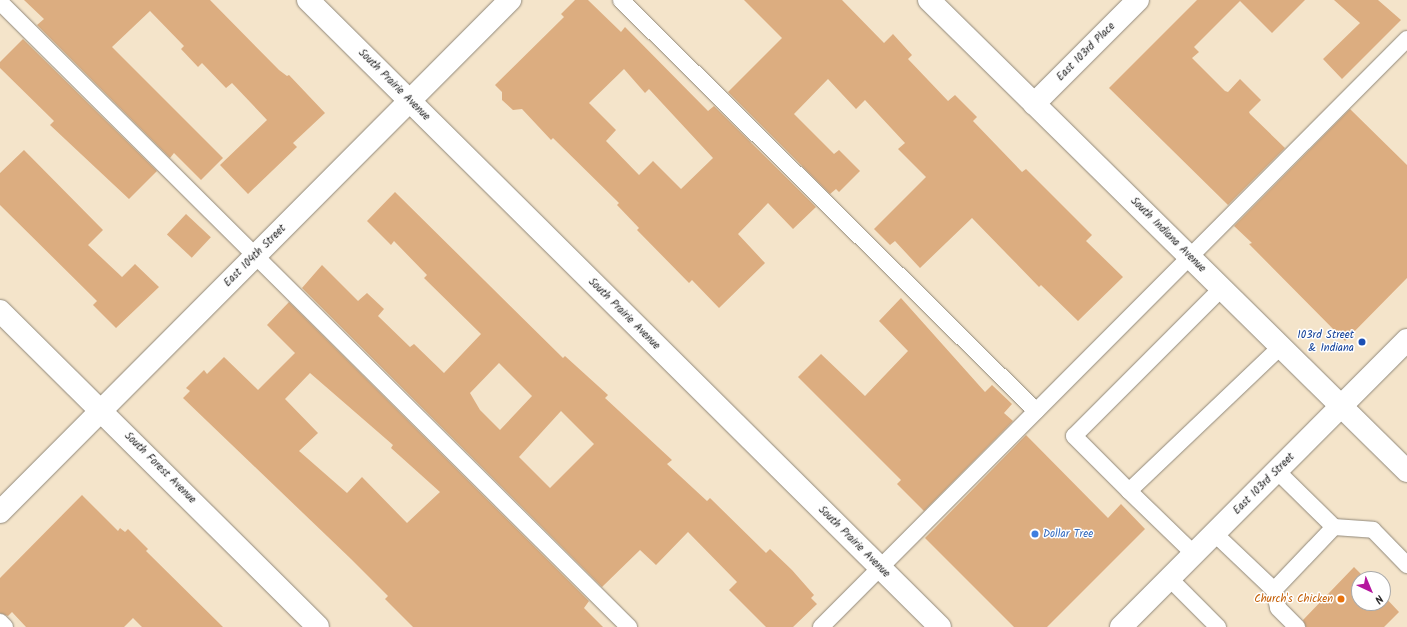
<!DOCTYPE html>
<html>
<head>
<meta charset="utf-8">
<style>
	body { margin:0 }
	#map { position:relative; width:1407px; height:627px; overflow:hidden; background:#f4e4ca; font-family:Kalam,sans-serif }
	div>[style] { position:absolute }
	.building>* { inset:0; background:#dcad80; transform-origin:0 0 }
	.roads { filter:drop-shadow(0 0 1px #90887a) drop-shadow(0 0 1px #90887a) }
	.lane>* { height:16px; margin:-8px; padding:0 8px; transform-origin:8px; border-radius:8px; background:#fff }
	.street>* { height:22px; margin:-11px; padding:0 11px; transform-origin:11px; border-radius:11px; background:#fff }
	.secondary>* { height:22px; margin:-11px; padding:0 11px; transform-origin:11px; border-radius:11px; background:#fff }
	.dots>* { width:11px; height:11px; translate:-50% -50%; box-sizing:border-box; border:2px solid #fff; border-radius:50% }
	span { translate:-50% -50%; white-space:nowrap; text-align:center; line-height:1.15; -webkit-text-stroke:3px #fff; paint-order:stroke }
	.street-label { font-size:11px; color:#2b2b2b }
	.transit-label { font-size:11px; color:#164399 }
	.right { translate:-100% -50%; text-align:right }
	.shop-label { font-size:11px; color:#366cbe }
	.left { translate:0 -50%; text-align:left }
	.food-label { font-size:11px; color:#c56008 }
	.north { position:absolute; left:1351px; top:571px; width:40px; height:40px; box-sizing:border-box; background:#fff; border:1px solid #aaa; border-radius:50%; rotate:136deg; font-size:11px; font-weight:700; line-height:16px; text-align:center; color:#2b2b2b }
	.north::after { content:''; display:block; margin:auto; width:14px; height:18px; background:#b5179e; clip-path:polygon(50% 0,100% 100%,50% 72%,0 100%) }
</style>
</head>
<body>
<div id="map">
	<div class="building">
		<div style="clip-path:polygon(24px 0,210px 0,279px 70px,287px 76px,289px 75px,325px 113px,293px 143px,297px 147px,248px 194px,220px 165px,267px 120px,232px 83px,226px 88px,202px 63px,198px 67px,181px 49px,184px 46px,150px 11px,112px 47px,223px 158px,201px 180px,174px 153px,170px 158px,37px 25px,44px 19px)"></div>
		<div style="clip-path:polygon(evenodd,575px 0,588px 0,621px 32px,625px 27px,708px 111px,714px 106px,816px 207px,793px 229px,768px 203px,738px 234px,765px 263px,719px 308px,692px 280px,689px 283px,637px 230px,639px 228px,617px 205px,619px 203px,553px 138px,551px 140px,522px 109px,513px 110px,502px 100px,502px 92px,495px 85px,564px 17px,561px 14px,575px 0,624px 69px,645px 93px,649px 89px,713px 158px,681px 189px,653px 161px,639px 175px,606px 141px,616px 130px,589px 103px,624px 69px)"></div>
		<div style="clip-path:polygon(744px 0,842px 0,884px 43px,893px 34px,912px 55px,908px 59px,948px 101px,955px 95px,977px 117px,973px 121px,1022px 172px,1026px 169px,1092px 235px,1086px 241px,1123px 277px,1078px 321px,1041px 285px,1039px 287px,972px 218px,920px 268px,895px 241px,890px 245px,874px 229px,926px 177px,898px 149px,905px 143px,865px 100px,856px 109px,828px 79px,794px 114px,834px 154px,839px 150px,860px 171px,839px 192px,836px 189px,830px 194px,728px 92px,782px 38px)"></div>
		<div style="clip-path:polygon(1197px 0,1305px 0,1272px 33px,1240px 1px,1194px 47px,1199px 52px,1192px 58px,1225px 91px,1228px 92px,1240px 79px,1261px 100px,1249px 112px,1250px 114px,1285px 148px,1228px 205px,1109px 88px)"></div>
		<div style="clip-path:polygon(1334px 0,1378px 0,1401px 20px,1342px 79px,1323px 59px,1360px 23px)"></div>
		<div style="clip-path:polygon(23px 39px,157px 171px,129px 199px,50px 125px,54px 121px,0 68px,0 62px)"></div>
		<div style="clip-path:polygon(1350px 109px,1407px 165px,1407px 278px,1345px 341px,1249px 244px,1252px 243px,1234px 226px)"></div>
		<div style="clip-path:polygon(24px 150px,103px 230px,88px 245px,122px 277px,135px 264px,159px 287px,116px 328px,93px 305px,97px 301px,0 205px,0 173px)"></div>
		<div style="clip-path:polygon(evenodd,395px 192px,563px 358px,565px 356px,608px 395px,605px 398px,672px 460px,667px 464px,707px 501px,710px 498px,766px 553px,770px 549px,792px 570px,814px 595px,811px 598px,817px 604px,793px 627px,766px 627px,729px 590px,737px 582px,688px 532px,656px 565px,640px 550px,602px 587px,302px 288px,322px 265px,358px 301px,367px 293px,384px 309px,378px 316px,410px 347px,414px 344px,444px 373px,481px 334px,424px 278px,427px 275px,394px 241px,391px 245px,367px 221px,395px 192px,499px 363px,532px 396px,500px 430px,480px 410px,470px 393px,499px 363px,395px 192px,561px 411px,594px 444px,550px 488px,519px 457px,561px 411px)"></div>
		<div style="left:186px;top:214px;width:34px;height:28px;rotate:43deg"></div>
		<div style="clip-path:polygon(901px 298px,985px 392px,992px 385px,1012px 404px,1004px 413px,1013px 421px,924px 511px,897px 484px,901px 480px,798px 377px,821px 354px,865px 396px,908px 351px,879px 321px)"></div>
		<div style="clip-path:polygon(evenodd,289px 302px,589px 601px,584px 608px,603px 627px,413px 627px,385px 599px,388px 596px,351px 559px,183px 398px,190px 391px,186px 388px,204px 370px,207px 374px,224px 357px,258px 390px,295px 353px,267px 325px,289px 302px,310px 373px,393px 445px,391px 448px,440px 492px,407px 523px,362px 477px,347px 493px,299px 451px,318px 433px,285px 399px,310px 373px)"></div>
		<div style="clip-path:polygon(1026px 435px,1108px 518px,1121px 504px,1145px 529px,1047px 627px,1014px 627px,925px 538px)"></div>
		<div style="clip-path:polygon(82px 495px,118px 531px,120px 528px,125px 532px,128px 529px,148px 549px,146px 551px,223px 627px,142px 627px,133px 618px,124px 627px,26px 627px,12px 612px,8px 616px,0 613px,0 578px)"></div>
		<div style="clip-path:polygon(1354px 567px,1366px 579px,1359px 579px,1359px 603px,1383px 603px,1383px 595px,1399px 612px,1384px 627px,1306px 627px,1303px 620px)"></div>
	</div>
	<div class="roads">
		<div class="lane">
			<div style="left:621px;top:0;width:584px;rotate:44.72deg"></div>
			<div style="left:0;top:2px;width:887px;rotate:44.82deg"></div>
			<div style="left:1222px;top:288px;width:209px;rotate:135deg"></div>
			<div style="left:1074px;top:436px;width:78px;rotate:45deg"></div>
			<div style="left:1129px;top:491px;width:210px;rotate:-43.6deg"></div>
			<div style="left:1277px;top:471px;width:80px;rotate:44.5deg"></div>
			<div style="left:1129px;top:491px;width:91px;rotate:44.1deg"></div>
			<div style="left:1214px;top:533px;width:83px;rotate:43.5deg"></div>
			<div style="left:1274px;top:590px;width:18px;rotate:77deg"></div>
			<div style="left:1278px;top:608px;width:27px;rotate:45deg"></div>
			<div style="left:1170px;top:579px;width:68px;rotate:45deg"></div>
			<div style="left:1274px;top:590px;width:87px;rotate:-46.4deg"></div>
			<div style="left:1334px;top:527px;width:39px;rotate:4deg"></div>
			<div style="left:1373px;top:530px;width:49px;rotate:45.8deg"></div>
			<div style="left:0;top:622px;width:7px;rotate:45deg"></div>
			<div style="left:821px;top:627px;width:830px;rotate:-45.1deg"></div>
		</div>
		<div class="street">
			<div style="left:308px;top:0;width:890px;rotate:44.77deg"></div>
			<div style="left:929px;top:0;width:671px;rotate:44.58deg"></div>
			<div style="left:1034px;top:104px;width:147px;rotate:-45deg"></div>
			<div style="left:0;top:311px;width:448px;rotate:44.8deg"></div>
			<div style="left:0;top:512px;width:723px;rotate:-45.11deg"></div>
		</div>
		<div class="secondary">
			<div style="left:1121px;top:627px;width:405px;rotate:-45.1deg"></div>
		</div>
	</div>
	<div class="dots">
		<div style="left:1362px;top:342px;background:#1a4fb4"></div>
		<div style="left:1035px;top:534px;background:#3f7fe0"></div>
		<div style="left:1341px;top:599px;background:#e8710a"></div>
	</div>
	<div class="street-label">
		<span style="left:1086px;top:52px;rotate:-45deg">East 103rd Place</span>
		<span style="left:394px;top:85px;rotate:45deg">South Prairie Avenue</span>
		<span style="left:1168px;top:235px;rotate:45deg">South Indiana Avenue</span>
		<span style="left:255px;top:256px;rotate:-45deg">East 104th Street</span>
		<span style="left:624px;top:314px;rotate:45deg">South Prairie Avenue</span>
		<span style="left:160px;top:468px;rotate:45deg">South Forest Avenue</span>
		<span style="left:1264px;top:484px;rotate:-45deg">East 103rd Street</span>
		<span style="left:854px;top:542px;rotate:45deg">South Prairie Avenue</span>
	</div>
	<div class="transit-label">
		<span class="right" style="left:1354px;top:342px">103rd Street<br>&amp; Indiana</span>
	</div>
	<div class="shop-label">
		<span class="left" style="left:1043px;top:534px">Dollar Tree</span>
	</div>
	<div class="food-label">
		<span class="right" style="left:1333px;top:599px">Church's Chicken</span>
	</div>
	<div class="north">N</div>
</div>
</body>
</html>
